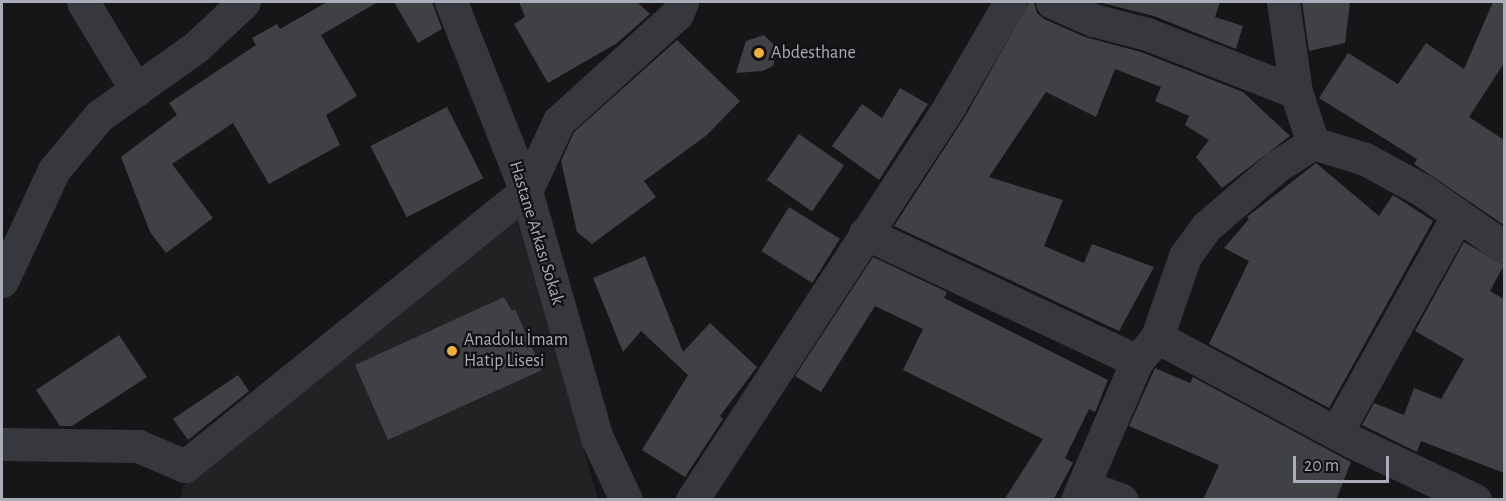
<!DOCTYPE html>
<html>
<head>
<meta charset="utf-8">
<style>
	body { margin:0 }
	#map { position:relative; width:1506px; height:501px; overflow:hidden; background:#161618; font-family:"Alegreya Sans",sans-serif }
	div>[style] { position:absolute }
	.built>* { inset:0; background:#222225 }
	.building>* { inset:0; background:#404145; transform-origin:0 0 }
	.minor>* { height:33px; margin:-16.5px; padding:0 16.5px; transform-origin:16.5px; border-radius:16.5px; background:#37383d }
	.dots>* { width:16px; height:16px; translate:-50% -50%; box-sizing:border-box; border:3px solid #111113; border-radius:50% }
	span { translate:-50% -50%; white-space:nowrap; text-align:center; line-height:1.15; -webkit-text-stroke:4.5px #111113; paint-order:stroke }
	.poi-label { font-size:18px; color:#a8adb8 }
	.left { translate:0 -50%; text-align:left }
	.street-label { font-size:18px; color:#a8adb8 }
	.frame { position:absolute; inset:0; border:3px solid #a8adb8; pointer-events:none }
	.scale { position:absolute; left:1293px; top:456px; width:96px; height:27px; box-sizing:border-box; border:3px solid #a8adb8; border-top:0; padding-left:8px; font-size:18px; line-height:21px; white-space:nowrap; color:#a8adb8; -webkit-text-stroke:4px #111113; paint-order:stroke }
</style>
</head>
<body>
<div id="map">
	<div class="built">
		<div style="clip-path:polygon(516px 217px,598px 499px,180px 500px,183px 486px)"></div>
	</div>
	<div class="building">
		<div style="clip-path:polygon(327px 2px,378px 2px,321px 35px,357px 96px,326px 115px,340px 145px,269px 184px,233px 123px,172px 164px,213px 218px,166px 253px,150px 232px,121px 157px,177px 115px,169px 103px,256px 45px,252px 38px,277px 24px,280px 29px)"></div>
		<div style="clip-path:polygon(394px 2px,432px 2px,442px 29px,418px 43px)"></div>
		<div style="clip-path:polygon(519px 2px,637px 2px,650px 14px,617px 43px,548px 83px,514px 24px,525px 17px)"></div>
		<div style="clip-path:polygon(1029px 2px,1034px 2px,1037px 13px,1044px 19px,1085px 37px,1141px 52px,1243px 92px,1290px 136px,1222px 188px,1196px 157px,1209px 140px,1185px 125px,1189px 116px,1155px 101px,1161px 87px,1115px 69px,1096px 117px,1046px 92px,989px 177px,1063px 200px,1044px 246px,1084px 263px,1092px 244px,1154px 267px,1119px 331px,894px 226px,966px 115px)"></div>
		<div style="clip-path:polygon(1098px 2px,1220px 2px,1215px 17px,1243px 26px,1236px 49px,1154px 16px)"></div>
		<div style="clip-path:polygon(1302px 2px,1350px 2px,1345px 43px,1309px 51px)"></div>
		<div style="clip-path:polygon(1493px 2px,1504px 2px,1504px 63px,1469px 117px,1504px 140px,1504px 225px,1414px 164px,1417px 159px,1319px 98px,1348px 53px,1398px 84px,1426px 43px,1464px 69px)"></div>
		<div style="clip-path:polygon(764px 35px,777px 48px,773px 66px,763px 71px,736px 73px,746px 41px)"></div>
		<div style="clip-path:polygon(677px 40px,740px 101px,707px 135px,644px 181px,656px 197px,592px 244px,577px 232px,561px 161px,574px 132px)"></div>
		<div style="clip-path:polygon(900px 88px,928px 104px,879px 180px,832px 146px,862px 104px,882px 118px)"></div>
		<div style="left:447px;top:107px;width:80px;height:86px;rotate:63deg"></div>
		<div style="left:799px;top:134px;width:55px;height:56px;rotate:35deg"></div>
		<div style="clip-path:polygon(1316px 163px,1379px 216px,1393px 195px,1433px 221px,1329px 408px,1209px 344px,1249px 261px,1224px 248px,1249px 219px,1247px 217px)"></div>
		<div style="left:789px;top:207px;width:60px;height:52px;rotate:32deg"></div>
		<div style="clip-path:polygon(1464px 242px,1504px 265px,1490px 291px,1504px 299px,1504px 473px,1421px 441px,1417px 452px,1362px 425px,1374px 403px,1404px 415px,1414px 388px,1441px 399px,1464px 359px,1415px 331px)"></div>
		<div style="clip-path:polygon(645px 256px,683px 352px,710px 323px,757px 367px,720px 416px,723px 419px,685px 477px,642px 450px,688px 375px,641px 331px,623px 352px,593px 278px)"></div>
		<div style="clip-path:polygon(873px 257px,947px 292px,944px 298px,1108px 380px,1095px 412px,1089px 409px,1065px 458px,1073px 463px,1053px 500px,1004px 500px,1043px 439px,903px 370px,923px 329px,875px 306px,821px 392px,795px 376px)"></div>
		<div style="clip-path:polygon(504px 297px,512px 311px,515px 309px,542px 370px,388px 440px,355px 365px)"></div>
		<div style="clip-path:polygon(119px 335px,147px 377px,72px 426px,60px 426px,36px 390px)"></div>
		<div style="clip-path:polygon(1155px 368px,1190px 383px,1193px 377px,1351px 462px,1336px 500px,1203px 500px,1219px 465px,1129px 426px)"></div>
		<div style="clip-path:polygon(238px 375px,249px 391px,188px 440px,173px 419px)"></div>
	</div>
	<div class="minor">
		<div style="left:83px;top:2px;width:103px;rotate:58.9deg"></div>
		<div style="left:451px;top:2px;width:203px;rotate:68.4deg"></div>
		<div style="left:526px;top:191px;width:257px;rotate:74deg"></div>
		<div style="left:597px;top:438px;width:68px;rotate:64.9deg"></div>
		<div style="left:1052px;top:2px;width:45px;rotate:23.7deg"></div>
		<div style="left:1093px;top:20px;width:56px;rotate:14.5deg"></div>
		<div style="left:1147px;top:34px;width:160px;rotate:21.3deg"></div>
		<div style="left:1296px;top:92px;width:54px;rotate:71.6deg"></div>
		<div style="left:1313px;top:143px;width:54px;rotate:17.1deg"></div>
		<div style="left:1365px;top:159px;width:65px;rotate:28.5deg"></div>
		<div style="left:1422px;top:190px;width:100px;rotate:34.8deg"></div>
		<div style="left:1283px;top:2px;width:91px;rotate:81.8deg"></div>
		<div style="left:865px;top:233px;width:301px;rotate:25.2deg"></div>
		<div style="left:2px;top:281px;width:123px;rotate:-64.9deg"></div>
		<div style="left:54px;top:170px;width:70px;rotate:-50.2deg"></div>
		<div style="left:99px;top:116px;width:119px;rotate:-35.4deg"></div>
		<div style="left:196px;top:47px;width:66px;rotate:-43.2deg"></div>
		<div style="left:1157px;top:337px;width:222px;rotate:28.2deg"></div>
		<div style="left:1353px;top:442px;width:135px;rotate:25.4deg"></div>
		<div style="left:1336px;top:433px;width:250px;rotate:-60.8deg"></div>
		<div style="left:2px;top:444px;width:136px;rotate:0.8deg"></div>
		<div style="left:138px;top:446px;width:51px;rotate:23.1deg"></div>
		<div style="left:185px;top:466px;width:438px;rotate:-38.9deg"></div>
		<div style="left:526px;top:191px;width:77px;rotate:-64.8deg"></div>
		<div style="left:559px;top:121px;width:159px;rotate:-42.2deg"></div>
		<div style="left:677px;top:14px;width:13px;rotate:-67deg"></div>
		<div style="left:1084px;top:486px;width:40px;rotate:20.2deg"></div>
		<div style="left:692px;top:500px;width:472px;rotate:-56.8deg"></div>
		<div style="left:950px;top:105px;width:119px;rotate:-59.8deg"></div>
		<div style="left:1077px;top:500px;width:151px;rotate:-66.7deg"></div>
		<div style="left:1137px;top:361px;width:31px;rotate:-50deg"></div>
		<div style="left:1157px;top:337px;width:86px;rotate:-70.9deg"></div>
		<div style="left:1185px;top:256px;width:36px;rotate:-54deg"></div>
		<div style="left:1206px;top:227px;width:94px;rotate:-40.7deg"></div>
		<div style="left:1277px;top:166px;width:43px;rotate:-32.6deg"></div>
	</div>
	<div class="dots">
		<div style="left:759px;top:53px;background:#f2b134"></div>
		<div style="left:452px;top:351px;background:#f2b134"></div>
	</div>
	<div class="poi-label">
		<span class="left" style="left:771px;top:53px">Abdesthane</span>
		<span class="left" style="left:464px;top:351px">Anadolu İmam<br>Hatip Lisesi</span>
	</div>
	<div class="street-label">
		<span style="left:536px;top:233px;rotate:73deg">Hastane Arkası Sokak</span>
	</div>
	<div class="frame"></div>
	<div class="scale">20 m</div>
</div>
</body>
</html>
